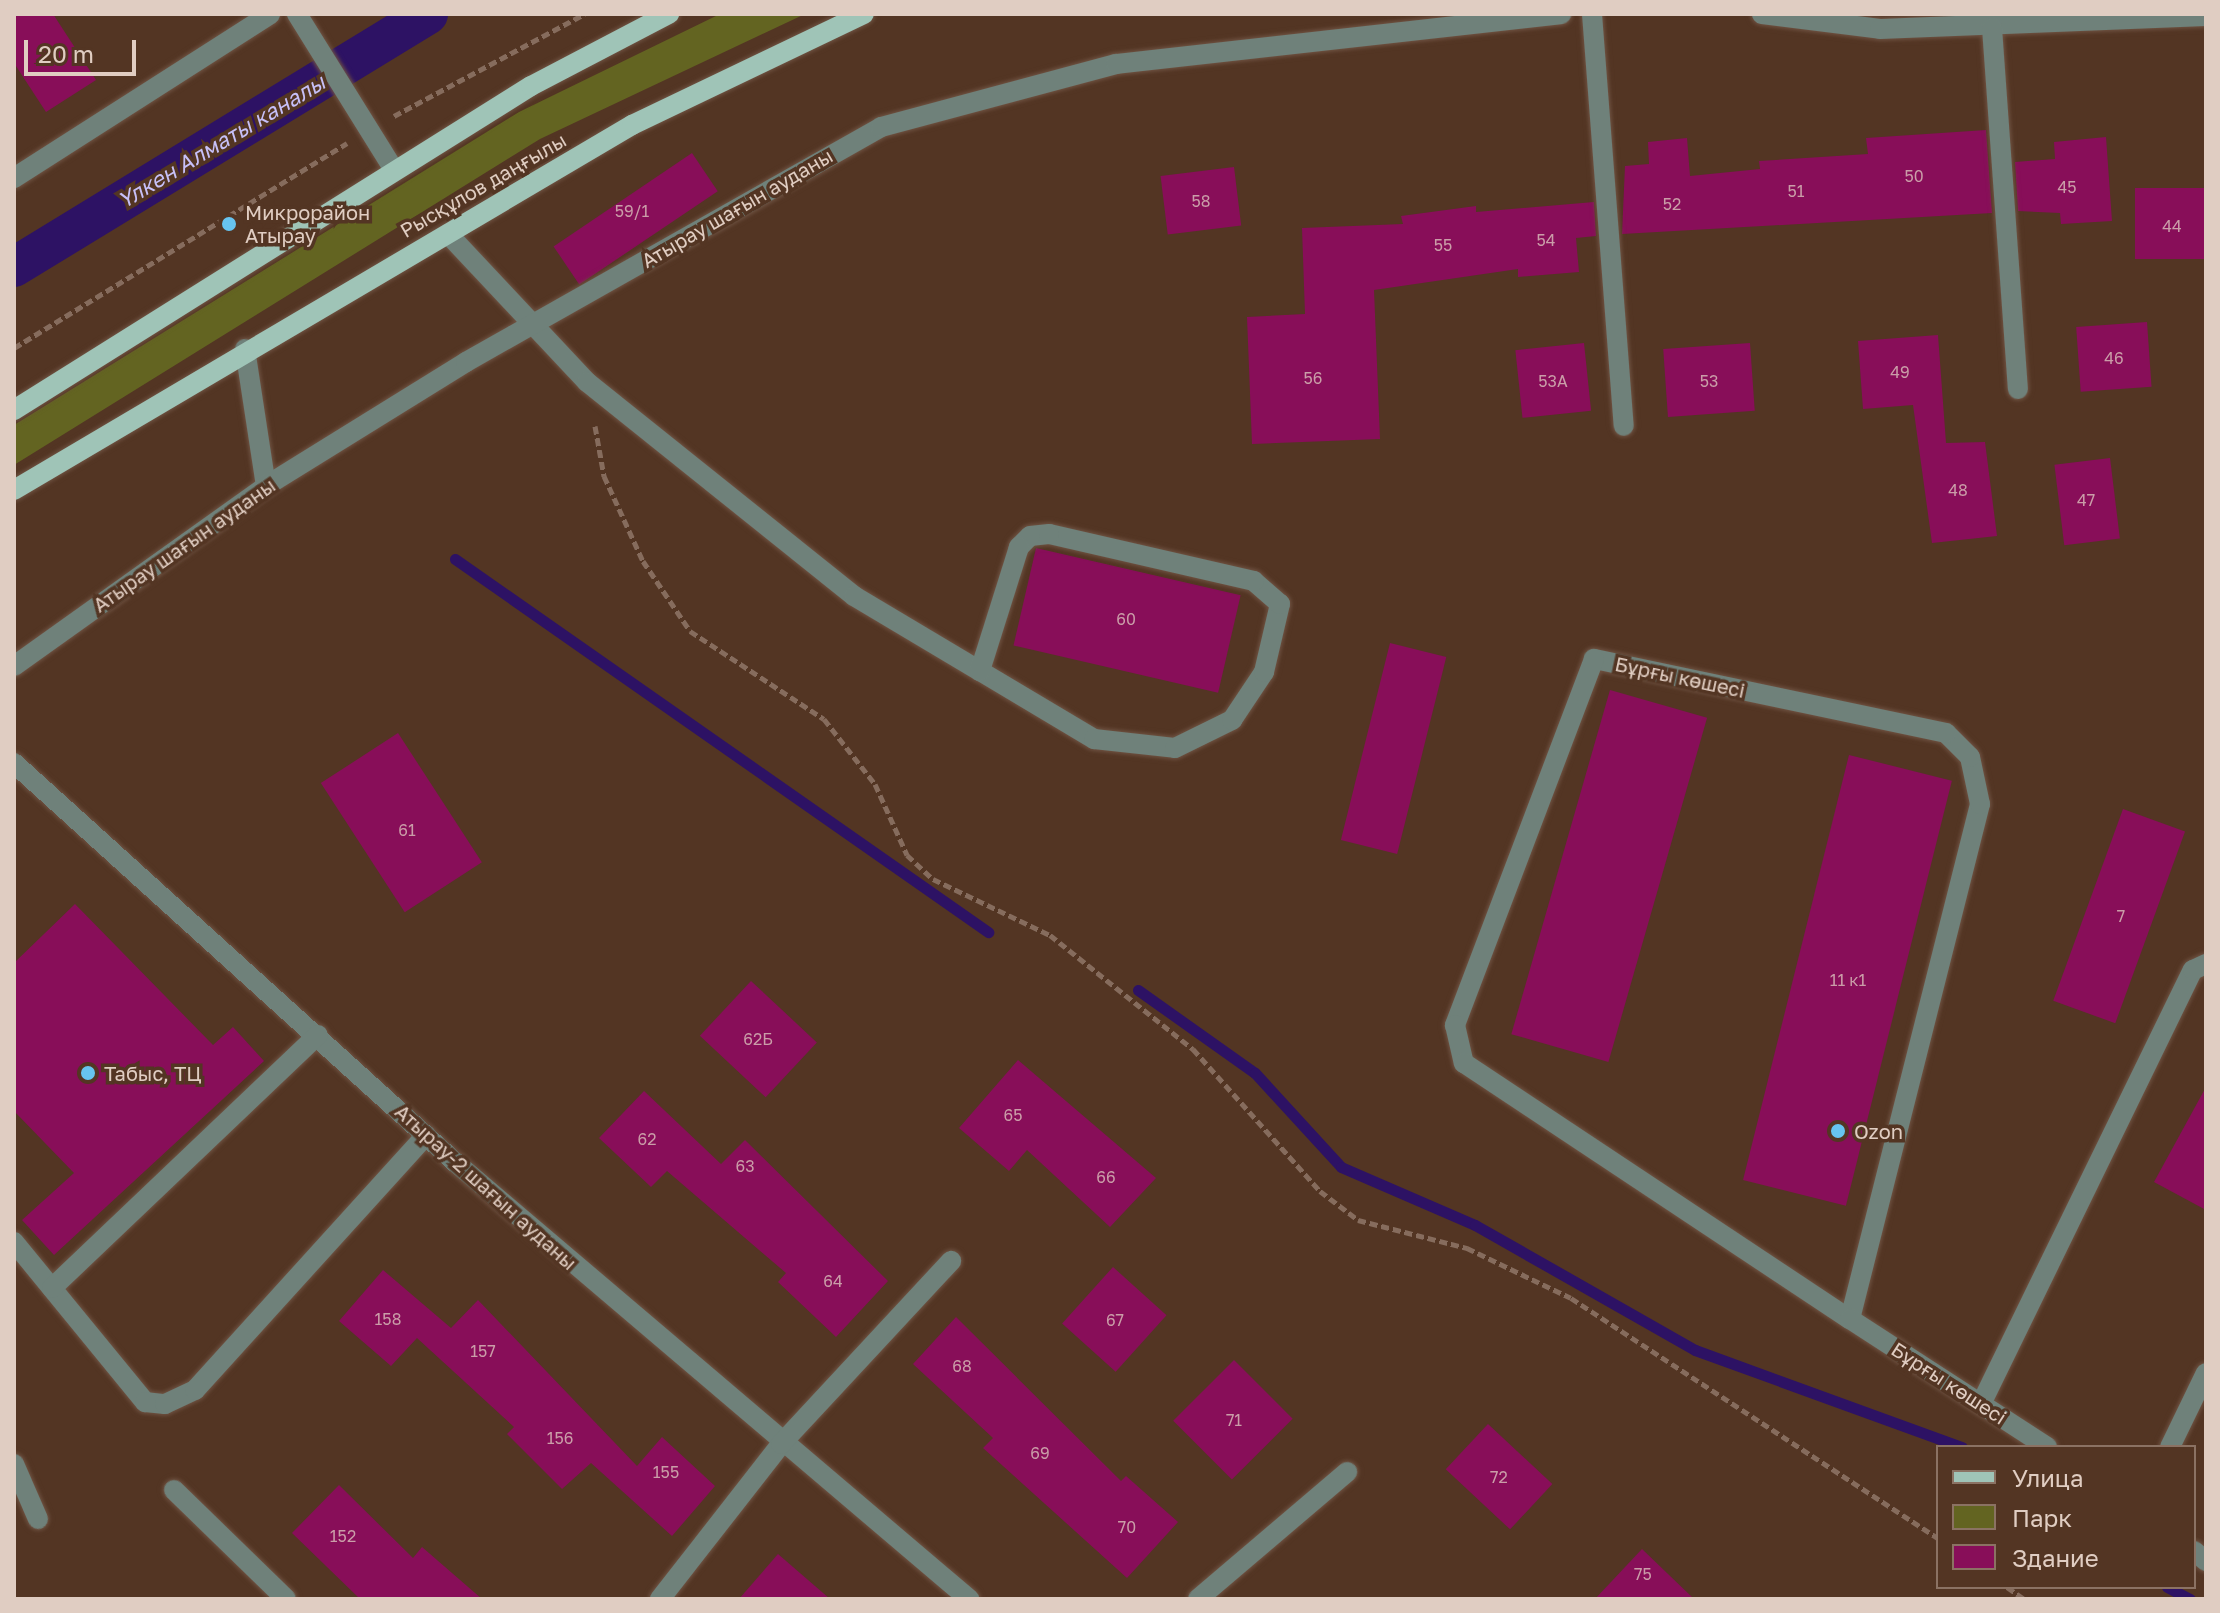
<!DOCTYPE html>
<html>
<head>
<meta charset="utf-8">
<style>
	body { margin:0 }
	#map { position:relative; width:2220px; height:1613px; overflow:hidden; background:#533523; font-family:"Golos Text",sans-serif }
	div>[style] { position:absolute }
	.green>* { inset:0; background:#636421 }
	.stream>* { height:11px; margin:-5.5px; padding:0 5.5px; transform-origin:5.5px; border-radius:5.5px; background:#2d1264 }
	.canal>* { height:40px; margin:-20px; padding:0 20px; transform-origin:20px; border-radius:20px; background:#2d1264 }
	.building>* { inset:0; background:#880e59; transform-origin:0 0 }
	.path>* { height:5px; margin-top:-2.5px; transform-origin:0; background:repeating-linear-gradient(90deg,#866c5d 0 8px,transparent 0 12px) }
	.roads { filter:drop-shadow(0 0 2px #6f5343) drop-shadow(0 0 2px #6f5343) }
	.minor>* { height:20px; margin:-10px; padding:0 10px; transform-origin:10px; border-radius:10px; background:#6f817a }
	.major>* { height:20px; margin:-10px; padding:0 10px; transform-origin:10px; border-radius:10px; background:#9fc4b7 }
	.dots>* { width:22px; height:22px; translate:-50% -50%; box-sizing:border-box; border:4px solid #533523; border-radius:50% }
	span { translate:-50% -50%; white-space:nowrap; text-align:center; line-height:1.15; -webkit-text-stroke:7px #533523; paint-order:stroke }
	.number-label { font-size:16px; color:#ca9da8 }
	.number-label span { -webkit-text-stroke-width:0 }
	.street-label { font-size:20px; color:#e0cdc2 }
	.poi-label { font-size:20px; color:#e0cdc2 }
	.left { translate:0 -50%; text-align:left }
	.water-label { font-size:22px; color:#c7c0f8; font-style:italic }
	.frame { position:absolute; inset:0; border:16px solid #e0cdc2; pointer-events:none }
	.legend { position:absolute; left:1936px; top:1445px; width:260px; height:144px; box-sizing:border-box; background:#533523; border:2px solid #8b7263; margin:0; padding:10px 14px; list-style:none; font-size:24px; color:#e0cdc2 }
	.legend li { display:flex; align-items:center; gap:16px; height:40px }
	.legend b { width:40px; border:2px solid #8b7263 }
	.scale { position:absolute; left:24px; top:40px; width:112px; height:36px; box-sizing:border-box; border:4px solid #e0cdc2; border-top:0; padding-left:10px; font-size:24px; line-height:28px; white-space:nowrap; color:#e0cdc2; -webkit-text-stroke:6px #533523; paint-order:stroke }
</style>
</head>
<body>
<div id="map">
	<div class="green">
		<div style="clip-path:polygon(720px 14px,805px 14px,540px 139px,14px 465px,14px 425px,519px 112px)"></div>
	</div>
	<div class="stream">
		<div style="left:455px;top:559px;width:651px;rotate:34.98deg"></div>
		<div style="left:1138px;top:990px;width:143px;rotate:35.4deg"></div>
		<div style="left:1255px;top:1073px;width:127px;rotate:47.5deg"></div>
		<div style="left:1341px;top:1167px;width:146px;rotate:23.4deg"></div>
		<div style="left:1475px;top:1225px;width:253px;rotate:29.6deg"></div>
		<div style="left:1695px;top:1350px;width:284px;rotate:20deg"></div>
		<div style="left:2167px;top:1587px;width:26px;rotate:28deg"></div>
	</div>
	<div class="canal">
		<div style="left:14px;top:267px;width:485px;rotate:-31.4deg"></div>
	</div>
	<div class="building">
		<div style="clip-path:polygon(14px 14px,53px 14px,96px 80px,46px 112px,14px 63px)"></div>
		<div style="clip-path:polygon(1986px 130px,1992px 213px,1622px 234px,1625px 166px,1649px 164px,1648px 142px,1687px 138px,1690px 176px,1760px 169px,1759px 161px,1868px 154px,1866px 138px)"></div>
		<div style="clip-path:polygon(2106px 137px,2112px 221px,2061px 224px,2060px 213px,2018px 211px,2015px 162px,2055px 159px,2054px 142px)"></div>
		<div style="left:692px;top:153px;width:46px;height:167px;rotate:56deg"></div>
		<div style="left:1234px;top:167px;width:59px;height:74px;rotate:83deg"></div>
		<div style="left:2206px;top:188px;width:71px;height:71px;rotate:90deg"></div>
		<div style="clip-path:polygon(1594px 202px,1596px 236px,1576px 238px,1579px 272px,1518px 277px,1518px 269px,1374px 290px,1380px 439px,1252px 444px,1247px 317px,1305px 314px,1302px 228px,1403px 224px,1401px 216px,1476px 206px,1476px 212px)"></div>
		<div style="left:2147px;top:322px;width:65px;height:71px;rotate:86deg"></div>
		<div style="clip-path:polygon(1938px 335px,1946px 443px,1985px 442px,1997px 536px,1932px 543px,1913px 405px,1863px 409px,1858px 341px)"></div>
		<div style="left:1584px;top:343px;width:68px;height:69px;rotate:84deg"></div>
		<div style="left:1750px;top:343px;width:68px;height:87px;rotate:86deg"></div>
		<div style="left:2110px;top:458px;width:81px;height:56px;rotate:83deg"></div>
		<div style="left:1036px;top:548px;width:210px;height:100px;rotate:13deg"></div>
		<div style="left:1390px;top:643px;width:58px;height:203px;rotate:14deg"></div>
		<div style="left:1610px;top:690px;width:101px;height:358px;rotate:16deg"></div>
		<div style="left:398px;top:733px;width:154px;height:92px;rotate:57deg"></div>
		<div style="left:1849px;top:755px;width:106px;height:438px;rotate:14deg"></div>
		<div style="left:2123px;top:809px;width:66px;height:204px;rotate:20deg"></div>
		<div style="clip-path:polygon(75px 904px,213px 1045px,233px 1027px,264px 1061px,54px 1255px,22px 1220px,74px 1173px,14px 1111px,14px 963px)"></div>
		<div style="left:751px;top:981px;width:90px;height:75px;rotate:43deg"></div>
		<div style="clip-path:polygon(1018px 1060px,1156px 1178px,1110px 1227px,1027px 1150px,1009px 1171px,959px 1128px)"></div>
		<div style="clip-path:polygon(2206px 1087px,2206px 1210px,2154px 1182px)"></div>
		<div style="clip-path:polygon(644px 1091px,721px 1164px,745px 1140px,888px 1281px,836px 1337px,778px 1282px,786px 1273px,667px 1171px,651px 1187px,599px 1138px)"></div>
		<div style="left:1113px;top:1267px;width:72px;height:76px;rotate:42deg"></div>
		<div style="clip-path:polygon(383px 1270px,451px 1328px,478px 1300px,637px 1466px,662px 1437px,715px 1486px,672px 1536px,591px 1463px,562px 1489px,507px 1434px,514px 1427px,417px 1338px,391px 1366px,339px 1321px)"></div>
		<div style="clip-path:polygon(956px 1317px,1121px 1481px,1126px 1476px,1178px 1522px,1127px 1578px,983px 1448px,993px 1438px,913px 1364px)"></div>
		<div style="left:1234px;top:1360px;width:83px;height:86px;rotate:45deg"></div>
		<div style="left:1488px;top:1424px;width:88px;height:62px;rotate:43deg"></div>
		<div style="clip-path:polygon(339px 1485px,413px 1558px,422px 1547px,482px 1599px,360px 1599px,292px 1533px)"></div>
		<div style="clip-path:polygon(1642px 1549px,1694px 1599px,1595px 1599px)"></div>
		<div style="clip-path:polygon(778px 1554px,830px 1599px,739px 1599px)"></div>
	</div>
	<div class="path">
		<div style="left:394px;top:116px;width:216px;rotate:-28.2deg"></div>
		<div style="left:14px;top:348px;width:391px;rotate:-31.6deg"></div>
		<div style="left:595px;top:426px;width:51px;rotate:79.8deg"></div>
		<div style="left:604px;top:476px;width:94px;rotate:65.4deg"></div>
		<div style="left:643px;top:561px;width:84px;rotate:56.1deg"></div>
		<div style="left:690px;top:631px;width:160px;rotate:33.3deg"></div>
		<div style="left:824px;top:719px;width:83px;rotate:51.9deg"></div>
		<div style="left:875px;top:784px;width:78px;rotate:65.7deg"></div>
		<div style="left:907px;top:855px;width:35px;rotate:43deg"></div>
		<div style="left:933px;top:879px;width:130px;rotate:25.6deg"></div>
		<div style="left:1050px;top:935px;width:183px;rotate:38.6deg"></div>
		<div style="left:1193px;top:1049px;width:191px;rotate:48.2deg"></div>
		<div style="left:1320px;top:1191px;width:48px;rotate:37.3deg"></div>
		<div style="left:1358px;top:1220px;width:113px;rotate:14.4deg"></div>
		<div style="left:1467px;top:1248px;width:115px;rotate:25.7deg"></div>
		<div style="left:1571px;top:1298px;width:439px;rotate:33.2deg"></div>
		<div style="left:2007px;top:1587px;width:21px;rotate:35deg"></div>
	</div>
	<div class="roads">
		<div class="minor">
			<div style="left:297px;top:14px;width:184px;rotate:58.1deg"></div>
			<div style="left:1592px;top:14px;width:413px;rotate:85.6deg"></div>
			<div style="left:1762px;top:14px;width:119px;rotate:7.2deg"></div>
			<div style="left:1880px;top:29px;width:326px;rotate:-2.3deg"></div>
			<div style="left:1992px;top:28px;width:362px;rotate:85.9deg"></div>
			<div style="left:14px;top:178px;width:304px;rotate:-32.6deg"></div>
			<div style="left:448px;top:234px;width:203px;rotate:46.8deg"></div>
			<div style="left:587px;top:382px;width:342px;rotate:38.7deg"></div>
			<div style="left:854px;top:596px;width:147px;rotate:30.8deg"></div>
			<div style="left:980px;top:671px;width:133px;rotate:30.8deg"></div>
			<div style="left:1094px;top:739px;width:81px;rotate:6.3deg"></div>
			<div style="left:1175px;top:748px;width:64px;rotate:-26.2deg"></div>
			<div style="left:1232px;top:720px;width:58px;rotate:-56.3deg"></div>
			<div style="left:1264px;top:672px;width:70px;rotate:-76.8deg"></div>
			<div style="left:1280px;top:604px;width:35px;rotate:-139deg"></div>
			<div style="left:1254px;top:581px;width:210px;rotate:-167.1deg"></div>
			<div style="left:1049px;top:534px;width:19px;rotate:174deg"></div>
			<div style="left:1030px;top:536px;width:16px;rotate:135deg"></div>
			<div style="left:1019px;top:547px;width:130px;rotate:107.5deg"></div>
			<div style="left:245px;top:349px;width:139px;rotate:81.3deg"></div>
			<div style="left:14px;top:666px;width:310px;rotate:-35.5deg"></div>
			<div style="left:266px;top:486px;width:235px;rotate:-31.8deg"></div>
			<div style="left:466px;top:362px;width:477px;rotate:-29.5deg"></div>
			<div style="left:881px;top:127px;width:243px;rotate:-15deg"></div>
			<div style="left:1116px;top:64px;width:448px;rotate:-6.4deg"></div>
			<div style="left:14px;top:763px;width:595px;rotate:42.14deg"></div>
			<div style="left:455px;top:1162px;width:675px;rotate:40.37deg"></div>
			<div style="left:14px;top:1242px;width:207px;rotate:50.7deg"></div>
			<div style="left:145px;top:1402px;width:20px;rotate:6deg"></div>
			<div style="left:165px;top:1404px;width:33px;rotate:-25deg"></div>
			<div style="left:195px;top:1390px;width:344px;rotate:-47.8deg"></div>
			<div style="left:52px;top:1288px;width:367px;rotate:-43.6deg"></div>
			<div style="left:1850px;top:1319px;width:531px;rotate:-75.83deg"></div>
			<div style="left:1980px;top:804px;width:48px;rotate:-102deg"></div>
			<div style="left:1970px;top:757px;width:34px;rotate:-135deg"></div>
			<div style="left:1946px;top:733px;width:360px;rotate:-168.1deg"></div>
			<div style="left:1594px;top:659px;width:392px;rotate:110.8deg"></div>
			<div style="left:1455px;top:1025px;width:39px;rotate:77deg"></div>
			<div style="left:1464px;top:1063px;width:463px;rotate:33.6deg"></div>
			<div style="left:1850px;top:1319px;width:235px;rotate:33deg"></div>
			<div style="left:1981px;top:1404px;width:483px;rotate:-64deg"></div>
			<div style="left:2193px;top:970px;width:14px;rotate:-25deg"></div>
			<div style="left:2170px;top:1447px;width:82px;rotate:-64.1deg"></div>
			<div style="left:14px;top:1464px;width:60px;rotate:66.4deg"></div>
			<div style="left:174px;top:1490px;width:156px;rotate:44.2deg"></div>
			<div style="left:2194px;top:1551px;width:16px;rotate:40deg"></div>
			<div style="left:660px;top:1599px;width:197px;rotate:-52deg"></div>
			<div style="left:781px;top:1444px;width:250px;rotate:-47.1deg"></div>
			<div style="left:1198px;top:1599px;width:196px;rotate:-40.4deg"></div>
		</div>
		<div class="major">
			<div style="left:14px;top:410px;width:610px;rotate:-32.08deg"></div>
			<div style="left:531px;top:86px;width:156px;rotate:-27.6deg"></div>
			<div style="left:14px;top:490px;width:718px;rotate:-30.57deg"></div>
			<div style="left:632px;top:125px;width:257px;rotate:-25.6deg"></div>
		</div>
	</div>
	<div class="dots">
		<div style="left:229px;top:224px;background:#67c4f0"></div>
		<div style="left:88px;top:1073px;background:#67c4f0"></div>
		<div style="left:1838px;top:1131px;background:#67c4f0"></div>
	</div>
	<div class="number-label">
		<span style="left:1914px;top:176px">50</span>
		<span style="left:2067px;top:187px">45</span>
		<span style="left:1796px;top:191px">51</span>
		<span style="left:1201px;top:201px">58</span>
		<span style="left:1672px;top:204px">52</span>
		<span style="left:632px;top:211px">59/1</span>
		<span style="left:2172px;top:226px">44</span>
		<span style="left:1546px;top:240px">54</span>
		<span style="left:1443px;top:245px">55</span>
		<span style="left:2114px;top:358px">46</span>
		<span style="left:1900px;top:372px">49</span>
		<span style="left:1313px;top:378px">56</span>
		<span style="left:1553px;top:381px">53А</span>
		<span style="left:1709px;top:381px">53</span>
		<span style="left:1958px;top:490px">48</span>
		<span style="left:2086px;top:500px">47</span>
		<span style="left:1126px;top:619px">60</span>
		<span style="left:407px;top:830px">61</span>
		<span style="left:2121px;top:916px">7</span>
		<span style="left:1848px;top:980px">11 к1</span>
		<span style="left:758px;top:1039px">62Б</span>
		<span style="left:1013px;top:1115px">65</span>
		<span style="left:647px;top:1139px">62</span>
		<span style="left:745px;top:1166px">63</span>
		<span style="left:1106px;top:1177px">66</span>
		<span style="left:833px;top:1281px">64</span>
		<span style="left:388px;top:1319px">158</span>
		<span style="left:1115px;top:1320px">67</span>
		<span style="left:483px;top:1351px">157</span>
		<span style="left:962px;top:1366px">68</span>
		<span style="left:1234px;top:1420px">71</span>
		<span style="left:560px;top:1438px">156</span>
		<span style="left:1040px;top:1453px">69</span>
		<span style="left:666px;top:1472px">155</span>
		<span style="left:1499px;top:1477px">72</span>
		<span style="left:1127px;top:1527px">70</span>
		<span style="left:343px;top:1536px">152</span>
		<span style="left:1643px;top:1574px">75</span>
	</div>
	<div class="street-label">
		<span style="left:483px;top:185px;rotate:-30deg">Рысқұлов даңғылы</span>
		<span style="left:737px;top:208px;rotate:-30deg">Атырау шағын ауданы</span>
		<span style="left:184px;top:545px;rotate:-35deg">Атырау шағын ауданы</span>
		<span style="left:1680px;top:677px;rotate:12deg">Бұрғы көшесі</span>
		<span style="left:486px;top:1187px;rotate:42deg">Атырау-2 шағын ауданы</span>
		<span style="left:1949px;top:1383px;rotate:33deg">Бұрғы көшесі</span>
	</div>
	<div class="poi-label">
		<span class="left" style="left:245px;top:224px">Микрорайон<br>Атырау</span>
		<span class="left" style="left:104px;top:1073px">Табыс, ТЦ</span>
		<span class="left" style="left:1854px;top:1131px">Ozon</span>
	</div>
	<div class="water-label">
		<span style="left:221px;top:141px;rotate:-31deg">Үлкен Алматы каналы</span>
	</div>
	<div class="frame"></div>
	<ul class="legend">
	<li><b style="height:10px;background:#9fc4b7"></b>Улица</li>
	<li><b style="height:22px;background:#636421"></b>Парк</li>
	<li><b style="height:22px;background:#880e59"></b>Здание</li>
	</ul>
	<div class="scale">20 m</div>
</div>
</body>
</html>
